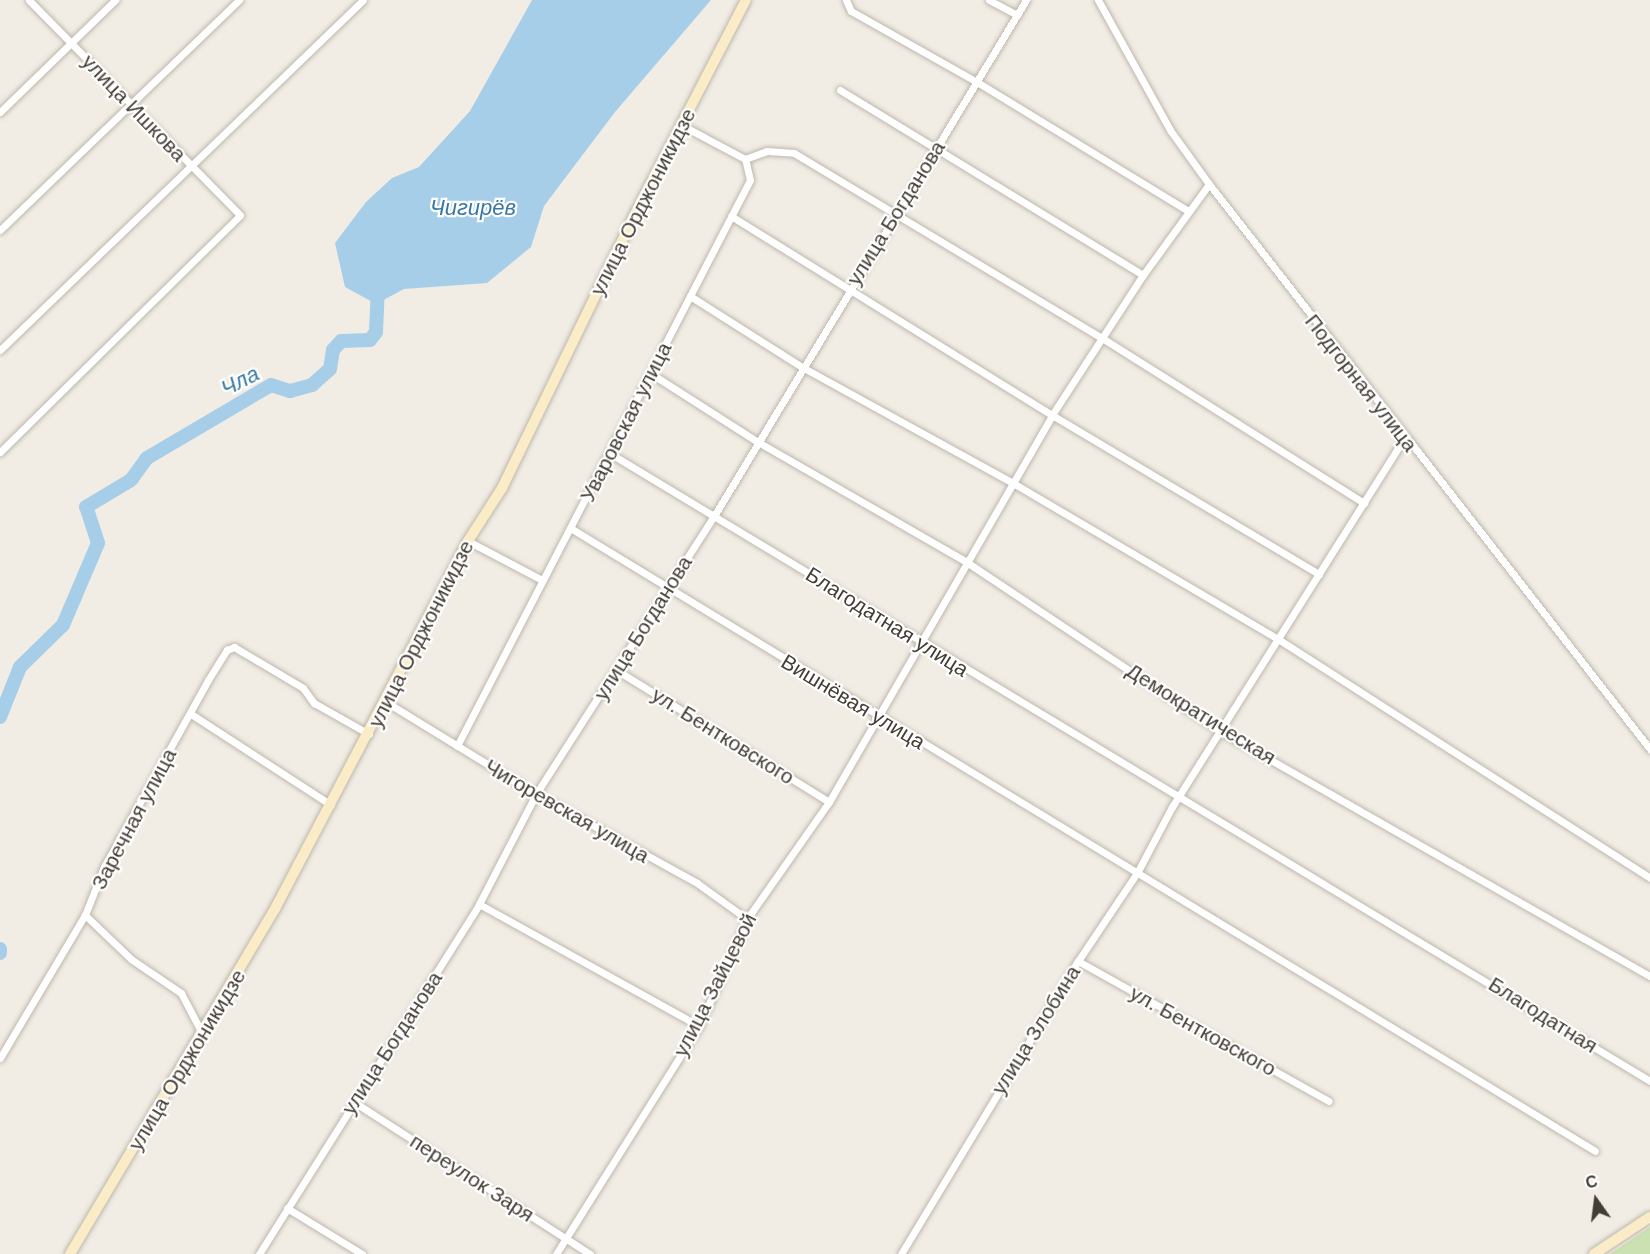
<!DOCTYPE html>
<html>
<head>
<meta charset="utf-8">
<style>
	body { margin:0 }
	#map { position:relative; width:1650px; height:1254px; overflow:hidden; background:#f1ede5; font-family:Arial,sans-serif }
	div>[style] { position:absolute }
	.green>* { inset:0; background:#cce1b2 }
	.water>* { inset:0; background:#a7cee8 }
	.river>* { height:14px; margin:-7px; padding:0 7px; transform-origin:7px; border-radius:7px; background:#a7cee8 }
	.roads { filter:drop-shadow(0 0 2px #beb7ac) drop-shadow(0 0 2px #beb7ac) }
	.street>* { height:7px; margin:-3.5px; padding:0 3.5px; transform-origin:3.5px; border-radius:3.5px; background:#fff }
	.secondary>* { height:10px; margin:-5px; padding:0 5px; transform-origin:5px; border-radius:5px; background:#f9ecc7 }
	span { translate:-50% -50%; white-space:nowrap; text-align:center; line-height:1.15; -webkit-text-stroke:4.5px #fff; paint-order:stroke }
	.street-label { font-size:21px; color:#433d35 }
	.water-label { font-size:22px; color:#3a78a3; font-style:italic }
	.north { position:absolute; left:1566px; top:1170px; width:60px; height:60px; -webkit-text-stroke:4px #fff; paint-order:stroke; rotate:346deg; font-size:16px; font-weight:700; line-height:24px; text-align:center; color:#433d35 }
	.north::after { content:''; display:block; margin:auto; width:21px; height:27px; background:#433d35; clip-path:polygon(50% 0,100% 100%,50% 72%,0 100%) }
</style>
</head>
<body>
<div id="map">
	<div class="green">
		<div style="clip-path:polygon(1650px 1227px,1650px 1254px,1610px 1254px)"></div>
	</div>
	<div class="water">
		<div style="clip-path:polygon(532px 0,711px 0,615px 112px,544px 206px,531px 247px,487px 283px,404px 289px,376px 304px,345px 287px,335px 243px,366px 202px,392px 178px,419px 167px,470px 111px)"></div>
	</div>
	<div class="river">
		<div style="left:0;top:717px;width:54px;rotate:-68.2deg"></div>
		<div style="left:20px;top:667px;width:60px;rotate:-44.3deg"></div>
		<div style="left:63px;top:625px;width:89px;rotate:-66.9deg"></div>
		<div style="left:98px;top:543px;width:38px;rotate:-108deg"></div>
		<div style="left:86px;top:507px;width:52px;rotate:-31deg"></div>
		<div style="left:131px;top:480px;width:27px;rotate:-54deg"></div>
		<div style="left:147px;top:458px;width:144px;rotate:-30.5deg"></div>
		<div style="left:271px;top:385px;width:20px;rotate:18deg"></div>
		<div style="left:290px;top:391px;width:23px;rotate:-15deg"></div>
		<div style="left:312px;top:385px;width:24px;rotate:-42deg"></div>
		<div style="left:330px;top:369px;width:19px;rotate:-81deg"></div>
		<div style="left:333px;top:350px;width:12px;rotate:-48deg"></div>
		<div style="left:341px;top:341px;width:29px;rotate:-2deg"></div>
		<div style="left:370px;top:340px;width:10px;rotate:-53deg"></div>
		<div style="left:376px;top:332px;width:46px;rotate:-87.5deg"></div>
		<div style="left:0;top:949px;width:4px;rotate:90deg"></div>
	</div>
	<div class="roads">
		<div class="street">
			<div style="left:846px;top:0;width:12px;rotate:66deg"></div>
			<div style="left:851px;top:11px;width:145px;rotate:29.4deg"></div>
			<div style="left:977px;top:82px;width:247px;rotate:31.4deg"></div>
			<div style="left:989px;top:0;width:32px;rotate:28deg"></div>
			<div style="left:1098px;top:0;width:149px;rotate:61deg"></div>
			<div style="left:1170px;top:130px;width:67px;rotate:54.2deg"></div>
			<div style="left:1209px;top:184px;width:717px;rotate:52.03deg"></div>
			<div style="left:840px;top:90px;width:355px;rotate:31.4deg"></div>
			<div style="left:0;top:112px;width:161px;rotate:-44.2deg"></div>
			<div style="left:745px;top:159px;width:23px;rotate:-20deg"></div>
			<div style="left:767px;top:151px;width:27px;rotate:4deg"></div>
			<div style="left:794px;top:153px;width:359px;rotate:31deg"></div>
			<div style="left:1102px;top:338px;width:310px;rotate:32.2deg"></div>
			<div style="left:731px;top:216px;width:378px;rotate:31.8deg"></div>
			<div style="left:1052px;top:415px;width:311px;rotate:30.8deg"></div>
			<div style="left:0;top:230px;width:332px;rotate:-43.9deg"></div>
			<div style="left:690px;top:296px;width:133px;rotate:32.4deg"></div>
			<div style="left:802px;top:367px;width:241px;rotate:28.8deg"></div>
			<div style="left:1013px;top:483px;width:308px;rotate:30.5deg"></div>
			<div style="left:1278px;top:639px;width:442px;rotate:32.7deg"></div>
			<div style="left:0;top:350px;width:504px;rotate:-43.96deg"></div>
			<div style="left:650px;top:373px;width:128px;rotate:32.6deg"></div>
			<div style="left:758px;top:442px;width:239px;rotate:29.9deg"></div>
			<div style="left:965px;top:561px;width:306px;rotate:33.7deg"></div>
			<div style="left:1220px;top:731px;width:495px;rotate:29.7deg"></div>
			<div style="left:0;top:452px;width:337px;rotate:-44.6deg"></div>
			<div style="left:240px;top:215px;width:301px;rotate:-134.5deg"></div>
			<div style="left:611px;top:454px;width:1214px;rotate:31.11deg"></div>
			<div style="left:572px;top:529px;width:1197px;rotate:31.3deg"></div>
			<div style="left:468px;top:541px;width:81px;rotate:27.8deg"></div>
			<div style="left:618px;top:671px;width:248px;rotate:31.8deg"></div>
			<div style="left:386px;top:702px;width:176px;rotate:31.5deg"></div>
			<div style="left:536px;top:794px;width:184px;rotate:28.9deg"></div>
			<div style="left:697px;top:883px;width:62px;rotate:35.8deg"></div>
			<div style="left:191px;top:714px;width:167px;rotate:33deg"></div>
			<div style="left:457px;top:746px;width:637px;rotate:-62.63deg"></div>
			<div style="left:750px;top:180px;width:22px;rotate:-103deg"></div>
			<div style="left:745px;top:159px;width:72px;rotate:-152deg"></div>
			<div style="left:479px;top:904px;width:252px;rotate:29deg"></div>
			<div style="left:1078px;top:961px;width:287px;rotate:29.2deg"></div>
			<div style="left:202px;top:1033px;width:45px;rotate:-117.7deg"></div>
			<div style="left:181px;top:993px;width:60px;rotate:-145.8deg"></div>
			<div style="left:131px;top:959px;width:64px;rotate:-136.3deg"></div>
			<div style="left:85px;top:915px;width:52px;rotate:-68.4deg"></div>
			<div style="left:104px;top:867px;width:214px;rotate:-60.9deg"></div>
			<div style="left:208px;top:680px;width:36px;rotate:-58deg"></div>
			<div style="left:227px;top:650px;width:8px;rotate:-23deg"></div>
			<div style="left:234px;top:647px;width:80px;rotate:30.7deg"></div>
			<div style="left:303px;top:688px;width:19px;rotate:54deg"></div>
			<div style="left:314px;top:703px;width:63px;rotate:29.4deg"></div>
			<div style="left:0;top:1058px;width:166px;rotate:-59.3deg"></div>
			<div style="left:354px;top:1102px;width:281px;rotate:32.8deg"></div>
			<div style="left:287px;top:1208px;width:88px;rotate:31.5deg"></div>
			<div style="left:259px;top:1254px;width:413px;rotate:-57.8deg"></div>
			<div style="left:479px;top:904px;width:124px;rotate:-62.6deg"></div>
			<div style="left:536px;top:794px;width:330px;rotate:-57.4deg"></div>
			<div style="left:714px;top:516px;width:603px;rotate:-58.84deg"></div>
			<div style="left:556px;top:1254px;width:269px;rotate:-57.9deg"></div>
			<div style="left:699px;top:1026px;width:117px;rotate:-65.8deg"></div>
			<div style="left:747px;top:919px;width:143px;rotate:-55deg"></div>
			<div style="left:829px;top:802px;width:447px;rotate:-60deg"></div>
			<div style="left:1052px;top:415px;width:167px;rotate:-57deg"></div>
			<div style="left:1143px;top:275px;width:112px;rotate:-54deg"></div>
			<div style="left:901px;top:1254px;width:342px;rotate:-58.9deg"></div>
			<div style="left:1078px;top:961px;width:106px;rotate:-56.2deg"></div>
			<div style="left:1137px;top:873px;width:75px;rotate:-62.1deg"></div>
			<div style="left:1172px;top:807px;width:435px;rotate:-57.8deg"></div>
		</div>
		<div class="secondary">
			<div style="left:70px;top:1254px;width:404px;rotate:-59.3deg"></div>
			<div style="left:276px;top:907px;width:413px;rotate:-62.3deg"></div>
			<div style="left:468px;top:541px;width:63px;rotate:-57.3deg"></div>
			<div style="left:502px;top:488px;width:302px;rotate:-64.1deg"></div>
			<div style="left:634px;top:216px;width:243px;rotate:-62.6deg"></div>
			<div style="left:1594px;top:1254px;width:67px;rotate:-33.5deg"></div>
		</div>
	</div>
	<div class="street-label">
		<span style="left:134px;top:108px;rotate:46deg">улица Ишкова</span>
		<span style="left:643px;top:202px;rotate:-63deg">улица Орджоникидзе</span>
		<span style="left:896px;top:213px;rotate:-58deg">улица Богданова</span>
		<span style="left:1361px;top:383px;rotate:52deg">Подгорная улица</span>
		<span style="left:626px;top:422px;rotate:-63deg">Уваровская улица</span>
		<span style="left:887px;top:622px;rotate:32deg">Благодатная улица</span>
		<span style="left:643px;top:628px;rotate:-58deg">улица Богданова</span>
		<span style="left:421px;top:634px;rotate:-63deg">улица Орджоникидзе</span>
		<span style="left:853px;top:702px;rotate:31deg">Вишнёвая улица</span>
		<span style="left:1201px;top:714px;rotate:32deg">Демократическая</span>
		<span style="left:723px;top:736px;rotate:32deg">ул. Бентковского</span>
		<span style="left:567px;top:811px;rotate:30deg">Чигоревская улица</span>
		<span style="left:134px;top:819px;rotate:-62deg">Заречная улица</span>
		<span style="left:715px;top:985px;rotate:-63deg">улица Зайцевой</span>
		<span style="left:1543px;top:1015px;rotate:32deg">Благодатная</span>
		<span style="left:1036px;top:1030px;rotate:-58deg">улица Злобина</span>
		<span style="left:1203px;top:1031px;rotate:29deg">ул. Бентковского</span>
		<span style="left:392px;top:1043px;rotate:-57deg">улица Богданова</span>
		<span style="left:187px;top:1060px;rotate:-59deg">улица Орджоникидзе</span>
		<span style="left:472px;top:1178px;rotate:33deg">переулок Заря</span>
	</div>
	<div class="water-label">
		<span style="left:473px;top:208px">Чигирёв</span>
		<span style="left:240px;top:381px;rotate:-27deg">Чла</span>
	</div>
	<div class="north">С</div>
</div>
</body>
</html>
